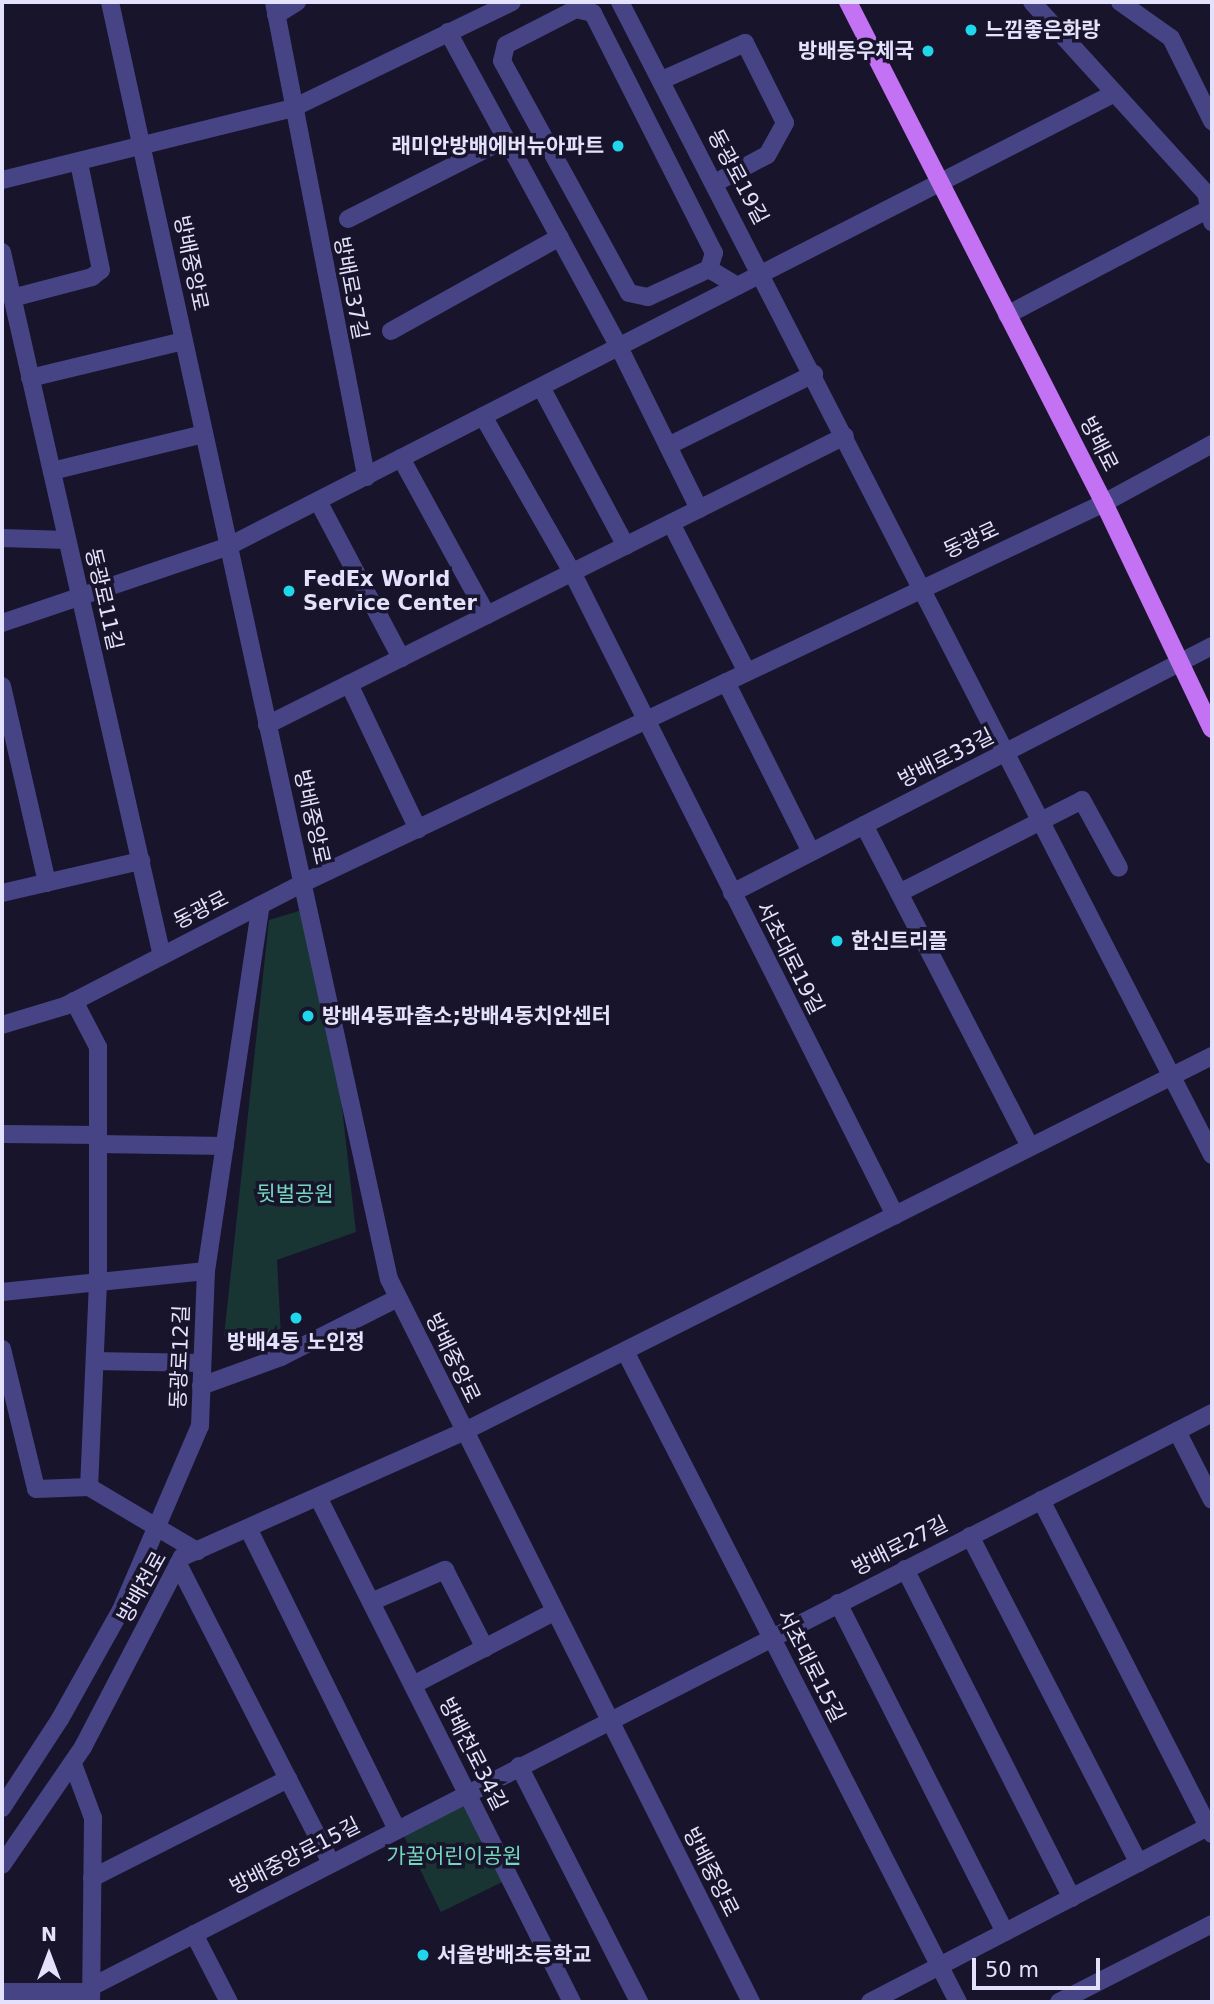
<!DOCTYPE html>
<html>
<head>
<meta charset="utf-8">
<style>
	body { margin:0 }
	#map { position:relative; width:1214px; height:2004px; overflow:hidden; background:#18142b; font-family:"DejaVu Sans","Noto Sans KR",sans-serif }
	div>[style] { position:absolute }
	.green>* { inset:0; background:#183433; transform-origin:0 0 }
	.minor>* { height:18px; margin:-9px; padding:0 9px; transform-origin:9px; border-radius:9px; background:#464485 }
	.major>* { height:18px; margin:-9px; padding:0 9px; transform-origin:9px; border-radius:9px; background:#c272f2 }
	.dots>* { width:19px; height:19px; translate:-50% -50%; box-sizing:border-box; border:4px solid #18142b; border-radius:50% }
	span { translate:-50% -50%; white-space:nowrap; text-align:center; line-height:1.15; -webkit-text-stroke:7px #18142b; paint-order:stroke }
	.poi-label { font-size:21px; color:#e4e1fc; font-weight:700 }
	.left { translate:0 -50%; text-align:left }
	.right { translate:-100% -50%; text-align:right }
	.street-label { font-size:21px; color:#e4e1fc }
	.park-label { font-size:21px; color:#72d7bd }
	.frame { position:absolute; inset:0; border:4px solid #e4e1fc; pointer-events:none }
	.north { position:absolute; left:14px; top:1920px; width:70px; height:70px; -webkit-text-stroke:5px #18142b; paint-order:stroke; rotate:0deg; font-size:19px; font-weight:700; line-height:28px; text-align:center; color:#e4e1fc }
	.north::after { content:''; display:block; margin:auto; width:24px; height:32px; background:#e4e1fc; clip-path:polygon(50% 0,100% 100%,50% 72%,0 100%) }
	.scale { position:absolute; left:972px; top:1958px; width:128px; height:32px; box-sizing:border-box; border:4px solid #e4e1fc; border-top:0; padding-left:9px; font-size:21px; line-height:24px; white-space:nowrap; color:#e4e1fc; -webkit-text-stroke:5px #18142b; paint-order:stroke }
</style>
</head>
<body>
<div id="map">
	<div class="green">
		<div style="clip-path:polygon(309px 908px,334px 1036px,356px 1232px,277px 1260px,281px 1335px,224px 1336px,269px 920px)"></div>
		<div style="left:467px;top:1799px;width:90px;height:73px;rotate:64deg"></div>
	</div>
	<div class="minor">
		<div style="left:110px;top:2px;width:1307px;rotate:77.68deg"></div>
		<div style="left:389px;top:1279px;width:809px;rotate:63.4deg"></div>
		<div style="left:274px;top:2px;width:484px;rotate:79deg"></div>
		<div style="left:620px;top:2px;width:1296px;rotate:62.82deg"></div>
		<div style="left:1032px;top:2px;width:258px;rotate:47.7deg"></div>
		<div style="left:1206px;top:193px;width:30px;rotate:78deg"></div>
		<div style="left:1120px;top:2px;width:62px;rotate:35.2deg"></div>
		<div style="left:1171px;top:38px;width:93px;rotate:63.7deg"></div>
		<div style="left:276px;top:15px;width:25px;rotate:-32deg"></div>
		<div style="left:448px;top:32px;width:358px;rotate:61.5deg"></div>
		<div style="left:619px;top:347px;width:181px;rotate:63.7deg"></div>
		<div style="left:662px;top:80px;width:91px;rotate:-24deg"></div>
		<div style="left:745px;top:43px;width:89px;rotate:63.4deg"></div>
		<div style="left:785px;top:123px;width:37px;rotate:119deg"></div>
		<div style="left:767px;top:155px;width:59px;rotate:151.7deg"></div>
		<div style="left:2px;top:180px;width:300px;rotate:-13.9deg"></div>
		<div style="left:293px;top:108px;width:243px;rotate:-25.8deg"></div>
		<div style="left:348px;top:219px;width:177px;rotate:-26.9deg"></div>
		<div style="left:2px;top:252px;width:722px;rotate:77.2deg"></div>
		<div style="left:709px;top:269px;width:17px;rotate:-73deg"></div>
		<div style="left:714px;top:253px;width:269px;rotate:-116.8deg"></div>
		<div style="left:593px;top:13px;width:17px;rotate:-167deg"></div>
		<div style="left:576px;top:9px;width:79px;rotate:152.8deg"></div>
		<div style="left:506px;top:45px;width:16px;rotate:104deg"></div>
		<div style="left:502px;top:61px;width:264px;rotate:61.3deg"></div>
		<div style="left:629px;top:293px;width:19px;rotate:12deg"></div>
		<div style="left:648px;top:297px;width:67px;rotate:-24.7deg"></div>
		<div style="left:709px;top:269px;width:33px;rotate:31deg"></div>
		<div style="left:12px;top:298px;width:83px;rotate:-14.7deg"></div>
		<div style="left:92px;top:277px;width:11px;rotate:-38deg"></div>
		<div style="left:101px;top:270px;width:109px;rotate:-101.6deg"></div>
		<div style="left:1007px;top:315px;width:228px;rotate:-27.7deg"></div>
		<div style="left:1209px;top:209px;width:9px;rotate:-72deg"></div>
		<div style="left:391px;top:331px;width:193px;rotate:-29.1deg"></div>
		<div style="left:30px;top:378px;width:158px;rotate:-13.5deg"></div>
		<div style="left:541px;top:387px;width:180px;rotate:61.9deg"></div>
		<div style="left:483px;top:416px;width:180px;rotate:60.3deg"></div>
		<div style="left:572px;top:572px;width:720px;rotate:63.33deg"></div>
		<div style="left:668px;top:446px;width:163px;rotate:-26.3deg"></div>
		<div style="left:401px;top:458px;width:179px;rotate:61.3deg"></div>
		<div style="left:52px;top:471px;width:156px;rotate:-13.7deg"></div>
		<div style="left:318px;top:501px;width:178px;rotate:62.1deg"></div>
		<div style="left:671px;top:523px;width:167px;rotate:63deg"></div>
		<div style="left:2px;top:538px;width:65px;rotate:1.8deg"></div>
		<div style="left:2px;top:623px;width:240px;rotate:-18.7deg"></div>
		<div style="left:229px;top:546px;width:995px;rotate:-27.08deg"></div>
		<div style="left:726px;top:682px;width:190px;rotate:63.4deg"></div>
		<div style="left:349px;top:684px;width:161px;rotate:64.6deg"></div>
		<div style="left:2px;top:686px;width:202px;rotate:77.1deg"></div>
		<div style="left:267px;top:725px;width:646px;rotate:-26.57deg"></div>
		<div style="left:864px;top:825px;width:362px;rotate:62.7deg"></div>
		<div style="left:2px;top:893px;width:143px;rotate:-13deg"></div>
		<div style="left:732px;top:893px;width:540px;rotate:-27.23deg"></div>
		<div style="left:899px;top:893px;width:205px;rotate:-26.9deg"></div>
		<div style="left:1082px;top:800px;width:77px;rotate:61.4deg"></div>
		<div style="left:74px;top:1001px;width:52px;rotate:62.4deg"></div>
		<div style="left:98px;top:1047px;width:235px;rotate:90deg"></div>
		<div style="left:98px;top:1282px;width:205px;rotate:92.5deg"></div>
		<div style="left:2px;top:1025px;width:66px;rotate:-16.8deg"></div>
		<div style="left:65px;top:1006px;width:268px;rotate:-27.3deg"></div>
		<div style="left:303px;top:883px;width:887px;rotate:-25.38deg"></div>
		<div style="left:1104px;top:503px;width:123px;rotate:-28.6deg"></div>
		<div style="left:2px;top:1134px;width:96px;rotate:0.6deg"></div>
		<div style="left:98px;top:1144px;width:127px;rotate:0.9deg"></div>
		<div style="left:2px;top:1292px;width:205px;rotate:-5.9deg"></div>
		<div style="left:2px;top:1349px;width:144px;rotate:76.3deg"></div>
		<div style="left:36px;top:1489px;width:53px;rotate:-2.2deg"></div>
		<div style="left:89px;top:1487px;width:126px;rotate:30.7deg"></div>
		<div style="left:625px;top:1351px;width:731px;rotate:62.91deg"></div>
		<div style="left:95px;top:1361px;width:107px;rotate:1.1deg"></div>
		<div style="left:201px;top:1386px;width:85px;rotate:-19.9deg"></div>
		<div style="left:281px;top:1357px;width:131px;rotate:-26.8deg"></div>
		<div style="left:1177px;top:1431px;width:77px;rotate:63.1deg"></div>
		<div style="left:318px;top:1497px;width:565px;rotate:63.3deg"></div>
		<div style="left:1041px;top:1500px;width:375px;rotate:62.9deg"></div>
		<div style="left:248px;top:1528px;width:336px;rotate:63.7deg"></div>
		<div style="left:970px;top:1536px;width:368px;rotate:62.7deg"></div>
		<div style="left:178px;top:1564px;width:336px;rotate:62.9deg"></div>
		<div style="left:905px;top:1569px;width:369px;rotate:63.1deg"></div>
		<div style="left:371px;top:1602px;width:81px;rotate:-23.4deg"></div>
		<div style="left:445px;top:1570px;width:88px;rotate:62.9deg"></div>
		<div style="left:838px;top:1603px;width:369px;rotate:63.1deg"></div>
		<div style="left:413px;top:1685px;width:159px;rotate:-27.4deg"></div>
		<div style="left:73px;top:1764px;width:58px;rotate:69.7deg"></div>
		<div style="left:93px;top:1818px;width:184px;rotate:90.6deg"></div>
		<div style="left:519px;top:1766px;width:265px;rotate:63deg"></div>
		<div style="left:2px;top:1808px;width:106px;rotate:-56.9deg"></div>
		<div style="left:60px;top:1719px;width:125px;rotate:-60.8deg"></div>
		<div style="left:121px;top:1610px;width:200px;rotate:-66.8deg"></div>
		<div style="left:200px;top:1426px;width:155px;rotate:-87.8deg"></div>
		<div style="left:206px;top:1271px;width:370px;rotate:-81.5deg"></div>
		<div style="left:2px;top:1865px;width:143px;rotate:-55.5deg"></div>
		<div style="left:83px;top:1747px;width:214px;rotate:-62.5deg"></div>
		<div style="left:182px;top:1557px;width:308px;rotate:-24deg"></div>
		<div style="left:463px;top:1432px;width:838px;rotate:-26.66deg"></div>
		<div style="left:92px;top:1878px;width:220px;rotate:-26.8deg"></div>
		<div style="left:194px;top:1934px;width:76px;rotate:62.8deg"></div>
		<div style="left:91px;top:1987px;width:1259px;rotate:-27.11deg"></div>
		<div style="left:2px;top:1992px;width:89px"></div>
		<div style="left:870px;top:2002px;width:385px;rotate:-27.4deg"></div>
		<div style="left:1059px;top:2002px;width:172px;rotate:-27deg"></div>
	</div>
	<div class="major">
		<div style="left:848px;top:2px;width:563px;rotate:62.93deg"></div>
		<div style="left:1104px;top:503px;width:250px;rotate:64.5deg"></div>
	</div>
	<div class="dots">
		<div style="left:971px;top:30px;background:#1fd6ea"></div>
		<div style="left:928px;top:51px;background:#1fd6ea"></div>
		<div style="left:618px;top:146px;background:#1fd6ea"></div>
		<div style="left:289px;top:591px;background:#1fd6ea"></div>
		<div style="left:837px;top:941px;background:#1fd6ea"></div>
		<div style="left:308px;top:1016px;background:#1fd6ea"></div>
		<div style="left:296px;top:1318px;background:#1fd6ea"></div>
		<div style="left:423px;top:1955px;background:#1fd6ea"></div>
	</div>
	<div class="poi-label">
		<span class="left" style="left:985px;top:30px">느낌좋은화랑</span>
		<span class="right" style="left:914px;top:51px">방배동우체국</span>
		<span class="right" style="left:604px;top:146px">래미안방배에버뉴아파트</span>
		<span class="left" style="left:303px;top:591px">FedEx World<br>Service Center</span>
		<span class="left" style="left:851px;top:941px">한신트리플</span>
		<span class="left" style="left:322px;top:1016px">방배4동파출소;방배4동치안센터</span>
		<span style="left:296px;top:1342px">방배4동 노인정</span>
		<span class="left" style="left:437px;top:1955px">서울방배초등학교</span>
	</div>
	<div class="street-label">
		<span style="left:738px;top:177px;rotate:62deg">동광로19길</span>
		<span style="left:191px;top:263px;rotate:78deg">방배중앙로</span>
		<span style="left:351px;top:288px;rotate:79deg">방배로37길</span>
		<span style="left:1099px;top:444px;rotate:63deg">방배로</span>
		<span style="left:971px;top:540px;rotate:-25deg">동광로</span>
		<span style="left:104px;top:599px;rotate:77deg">동광로11길</span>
		<span style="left:946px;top:758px;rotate:-27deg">방배로33길</span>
		<span style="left:312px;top:817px;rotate:77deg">방배중앙로</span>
		<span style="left:201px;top:910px;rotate:-27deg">동광로</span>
		<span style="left:790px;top:958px;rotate:63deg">서초대로19길</span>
		<span style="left:180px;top:1357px;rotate:-88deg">동광로12길</span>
		<span style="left:453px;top:1358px;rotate:64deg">방배중앙로</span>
		<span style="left:900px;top:1546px;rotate:-27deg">방배로27길</span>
		<span style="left:142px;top:1587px;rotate:-61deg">방배천로</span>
		<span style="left:811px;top:1666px;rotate:63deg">서초대로15길</span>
		<span style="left:473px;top:1754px;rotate:63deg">방배천로34길</span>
		<span style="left:295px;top:1856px;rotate:-27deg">방배중앙로15길</span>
		<span style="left:711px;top:1872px;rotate:63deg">방배중앙로</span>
	</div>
	<div class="park-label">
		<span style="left:295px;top:1194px">뒷벌공원</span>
		<span style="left:454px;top:1856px">가꿀어린이공원</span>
	</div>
	<div class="frame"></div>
	<div class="north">N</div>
	<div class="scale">50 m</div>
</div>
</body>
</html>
